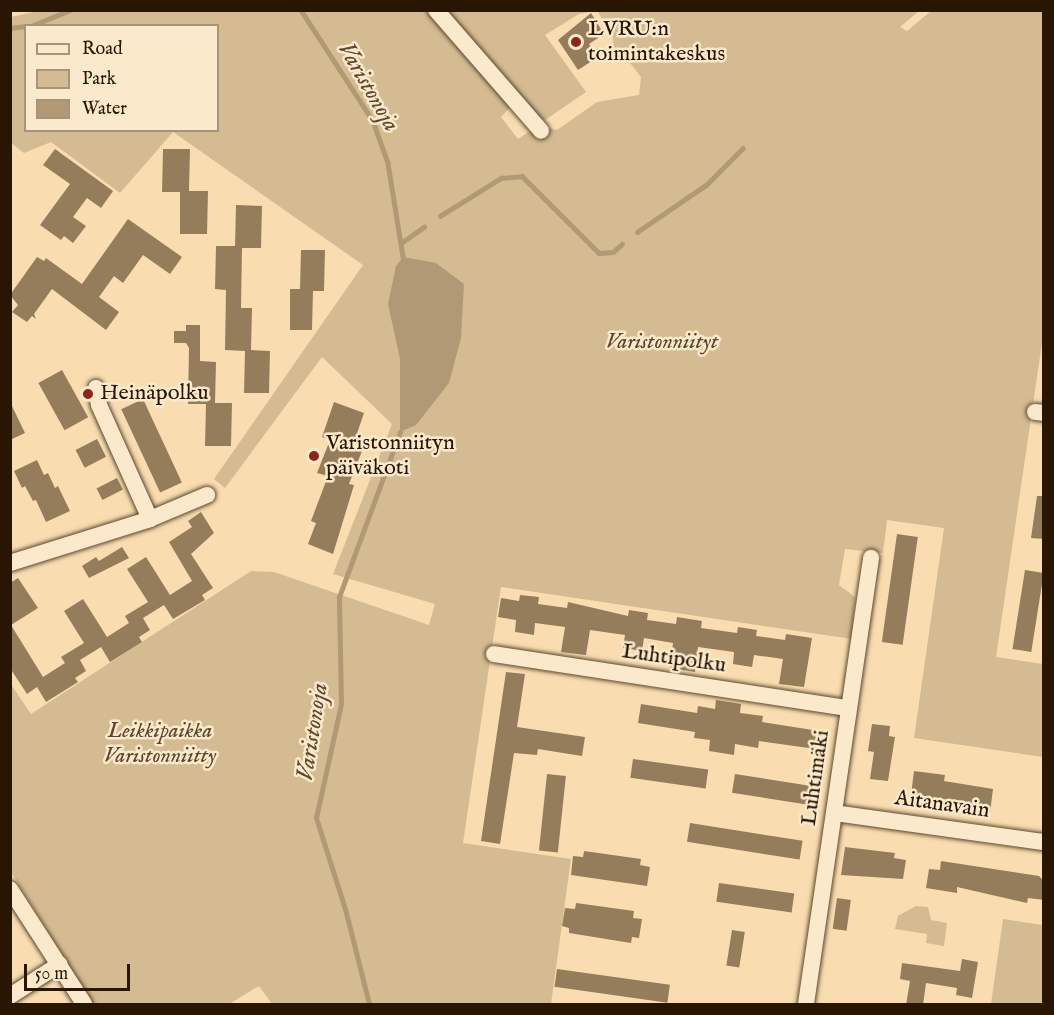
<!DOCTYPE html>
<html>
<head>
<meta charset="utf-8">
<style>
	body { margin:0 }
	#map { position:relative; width:1054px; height:1015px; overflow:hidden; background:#f9ddb0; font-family:"IM FELL English",serif }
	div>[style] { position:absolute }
	.green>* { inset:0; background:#d5bb92 }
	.water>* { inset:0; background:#b29975 }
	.stream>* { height:4.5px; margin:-2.25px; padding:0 2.25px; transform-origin:2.25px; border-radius:2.25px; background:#b29975 }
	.building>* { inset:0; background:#957d5c; transform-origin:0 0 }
	.roads { filter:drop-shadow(0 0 2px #5c472e) drop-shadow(0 0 2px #5c472e) }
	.minor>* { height:16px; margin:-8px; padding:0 8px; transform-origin:8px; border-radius:8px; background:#fbe9cc }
	.dots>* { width:16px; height:16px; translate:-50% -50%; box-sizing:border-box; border:3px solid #fbe9cc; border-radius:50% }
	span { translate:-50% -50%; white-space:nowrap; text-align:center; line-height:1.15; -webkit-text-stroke:5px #fbe9cc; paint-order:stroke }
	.poi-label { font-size:22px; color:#281502 }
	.left { translate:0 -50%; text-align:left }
	.park-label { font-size:22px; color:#5c472d; font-style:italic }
	.street-label { font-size:22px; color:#281502 }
	.water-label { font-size:24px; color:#5f4a30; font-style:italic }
	.frame { position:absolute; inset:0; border:12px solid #281502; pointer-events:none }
	.legend { position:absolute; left:24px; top:24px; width:195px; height:108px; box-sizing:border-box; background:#fbe9cc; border:2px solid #a7947b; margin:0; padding:8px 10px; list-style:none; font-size:18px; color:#281502 }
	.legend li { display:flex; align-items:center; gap:12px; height:30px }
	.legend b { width:30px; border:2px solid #a7947b }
	.scale { position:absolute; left:24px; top:964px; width:106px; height:27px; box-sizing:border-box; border:3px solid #281502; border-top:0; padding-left:8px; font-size:18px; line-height:21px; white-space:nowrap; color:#281502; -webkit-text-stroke:4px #fbe9cc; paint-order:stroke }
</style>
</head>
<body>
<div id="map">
	<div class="green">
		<div style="clip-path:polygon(evenodd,42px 10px,429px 11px,512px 105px,501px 117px,518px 139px,539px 125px,557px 130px,597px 102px,639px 95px,641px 77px,627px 59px,615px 55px,612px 33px,597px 11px,919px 11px,900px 27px,907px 31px,931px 11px,1043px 11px,1043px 336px,996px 657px,1043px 664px,1043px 757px,914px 738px,944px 528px,887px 520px,883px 553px,845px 549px,839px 585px,855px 597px,852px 639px,501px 587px,463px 843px,571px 859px,551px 1004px,272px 1004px,259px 986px,229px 1004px,93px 1004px,11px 872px,10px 683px,31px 714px,251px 571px,274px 572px,429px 625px,435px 604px,333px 574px,392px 424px,322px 357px,225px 488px,214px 479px,363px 265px,173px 132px,120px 193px,51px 142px,24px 153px,11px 143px,11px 17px,42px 10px,26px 26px,218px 26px,218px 130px,26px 130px,26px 26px)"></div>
		<div style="clip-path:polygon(442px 11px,594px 11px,579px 14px,545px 35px,586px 92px,545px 120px,532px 116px)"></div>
		<div style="clip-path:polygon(916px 906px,928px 907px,931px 920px,947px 923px,944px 946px,926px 943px,927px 934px,895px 929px,898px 916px)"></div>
		<div style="clip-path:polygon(1003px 919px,1043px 925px,1043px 1004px,991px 1004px)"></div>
	</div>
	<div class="water">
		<div style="clip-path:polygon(403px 257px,436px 263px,464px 284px,461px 338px,449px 383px,416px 425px,400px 432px,400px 359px,388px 304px,396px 266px)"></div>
	</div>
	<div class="stream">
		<div style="left:112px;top:10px;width:14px"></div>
		<div style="left:301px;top:10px;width:132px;rotate:57deg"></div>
		<div style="left:373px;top:121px;width:45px;rotate:70.3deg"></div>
		<div style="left:388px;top:163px;width:95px;rotate:80.9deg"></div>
		<div style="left:31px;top:26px;width:42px;rotate:-22.3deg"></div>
		<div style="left:10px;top:28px;width:16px;rotate:-7deg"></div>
		<div style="left:440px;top:216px;width:72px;rotate:-31.9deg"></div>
		<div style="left:501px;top:178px;width:21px;rotate:-5deg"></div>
		<div style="left:522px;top:176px;width:109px;rotate:45deg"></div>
		<div style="left:599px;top:253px;width:14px;rotate:-4deg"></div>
		<div style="left:613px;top:252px;width:12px;rotate:-42deg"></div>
		<div style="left:637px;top:232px;width:83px;rotate:-34.3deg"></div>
		<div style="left:706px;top:185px;width:52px;rotate:-45deg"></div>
		<div style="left:401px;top:243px;width:28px;rotate:-35deg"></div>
		<div style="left:369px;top:1004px;width:98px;rotate:-104.2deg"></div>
		<div style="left:345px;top:909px;width:96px;rotate:-107.7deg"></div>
		<div style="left:316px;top:818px;width:117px;rotate:-77.6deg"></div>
		<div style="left:341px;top:704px;width:107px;rotate:-91.1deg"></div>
		<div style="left:339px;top:597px;width:176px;rotate:-69.7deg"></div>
	</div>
	<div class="building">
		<div style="clip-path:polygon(591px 13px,604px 34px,589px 44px,598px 57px,578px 70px,558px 40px)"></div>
		<div style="clip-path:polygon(55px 149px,113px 191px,101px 208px,87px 198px,73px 217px,86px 226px,73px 243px,64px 236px,61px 240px,40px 225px,70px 184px,43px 165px)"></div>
		<div style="clip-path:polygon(163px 149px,190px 149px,189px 191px,208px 191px,207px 234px,180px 234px,180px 192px,162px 192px)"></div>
		<div style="clip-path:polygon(236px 205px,262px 206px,261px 248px,242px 248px,241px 308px,252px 308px,251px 350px,270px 351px,269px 393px,244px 393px,245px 351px,225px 350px,226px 290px,215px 289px,216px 246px,235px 246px)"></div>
		<div style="clip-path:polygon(128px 219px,182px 257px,170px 274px,143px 255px,123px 283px,114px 276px,99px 297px,119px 312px,106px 330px,52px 289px,34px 314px,36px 319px,32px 316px,27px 322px,12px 312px,18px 305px,10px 295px,37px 257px,44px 261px,46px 258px,82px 284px)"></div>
		<div style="clip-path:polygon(301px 250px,325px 250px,324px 291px,313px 291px,312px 330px,290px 330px,290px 289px,300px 289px)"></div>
		<div style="clip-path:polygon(186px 325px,200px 325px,200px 361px,216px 362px,215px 403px,232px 403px,231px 446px,205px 446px,206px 404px,188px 404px,189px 348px,186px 343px,174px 343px,174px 331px,186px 331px)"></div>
		<div style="left:62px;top:370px;width:54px;height:27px;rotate:61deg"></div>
		<div style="left:143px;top:399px;width:92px;height:24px;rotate:65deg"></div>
		<div style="clip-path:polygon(10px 402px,25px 433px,10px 440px)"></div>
		<div style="clip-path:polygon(334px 402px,364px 413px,352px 448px,362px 451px,349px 484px,354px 485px,333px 554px,308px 544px,316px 523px,311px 521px,328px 476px,317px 473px,330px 440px,322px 437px)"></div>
		<div style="left:97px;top:439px;width:20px;height:24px;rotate:63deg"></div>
		<div style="clip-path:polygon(37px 460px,44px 475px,48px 473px,55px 488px,58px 486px,70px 511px,46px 522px,36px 500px,33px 501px,25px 486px,22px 488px,14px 471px)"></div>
		<div style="left:117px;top:478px;width:13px;height:23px;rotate:63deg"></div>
		<div style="clip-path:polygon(1037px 496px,1044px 496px,1044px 539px,1031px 538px)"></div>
		<div style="clip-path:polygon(201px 512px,214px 533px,191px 554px,213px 588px,202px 595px,205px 600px,173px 619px,164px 605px,143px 618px,150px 630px,139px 637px,142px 642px,110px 662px,101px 647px,80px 660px,86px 671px,75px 678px,78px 682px,46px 702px,37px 687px,27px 694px,10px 668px,10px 583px,18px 578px,38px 608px,11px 625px,43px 677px,65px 663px,61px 657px,84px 643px,64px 611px,83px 599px,107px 637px,129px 623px,125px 616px,148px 602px,127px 569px,146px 557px,170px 595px,192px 581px,169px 542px,192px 527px,188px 521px)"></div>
		<div style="left:897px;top:534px;width:21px;height:109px;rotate:8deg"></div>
		<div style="clip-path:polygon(122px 547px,129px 558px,89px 578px,82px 566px,96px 557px,99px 561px)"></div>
		<div style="left:1025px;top:570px;width:19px;height:80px;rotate:9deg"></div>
		<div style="clip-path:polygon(520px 595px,539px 597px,538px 604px,567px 608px,568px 602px,628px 616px,629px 610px,648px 613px,647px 620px,676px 624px,677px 617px,702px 621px,701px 628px,737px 633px,738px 627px,757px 630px,756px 636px,785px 640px,786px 634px,812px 638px,804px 687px,779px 684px,783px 659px,754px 655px,752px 667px,733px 664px,734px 652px,698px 647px,695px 672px,670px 668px,673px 643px,644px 638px,642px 651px,623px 648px,625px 635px,590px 630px,586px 655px,561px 652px,565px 627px,535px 623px,534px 635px,522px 633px,515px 632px,516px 620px,498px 617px,501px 598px,519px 601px)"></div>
		<div style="clip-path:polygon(506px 672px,525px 674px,517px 727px,585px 737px,582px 756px,538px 749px,537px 755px,514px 753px,500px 844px,481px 841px)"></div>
		<div style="clip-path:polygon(716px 700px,741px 704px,740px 713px,763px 716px,762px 722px,819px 731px,816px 749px,759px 741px,758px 748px,735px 744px,734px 755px,709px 751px,710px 740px,694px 738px,695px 732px,638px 723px,641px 704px,697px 713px,698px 706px,715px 709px)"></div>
		<div style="clip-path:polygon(872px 724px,890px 726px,889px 736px,895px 737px,888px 781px,870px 779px,874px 752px,868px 751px)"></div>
		<div style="left:633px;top:759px;width:76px;height:19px;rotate:8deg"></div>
		<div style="clip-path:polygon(914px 771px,945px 775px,944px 781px,993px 789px,990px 813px,950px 807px,951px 800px,911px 795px)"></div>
		<div style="left:547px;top:774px;width:19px;height:77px;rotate:6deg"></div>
		<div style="left:735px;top:774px;width:77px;height:19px;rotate:9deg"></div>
		<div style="left:690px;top:823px;width:114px;height:19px;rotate:9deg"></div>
		<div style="clip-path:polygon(845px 847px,895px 853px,894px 858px,906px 860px,903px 879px,841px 875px)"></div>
		<div style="clip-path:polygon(584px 851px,641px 859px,640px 865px,650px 867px,647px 886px,571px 875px,573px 856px,583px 857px)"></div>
		<div style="clip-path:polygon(941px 861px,1039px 876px,1044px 881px,1044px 900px,1028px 898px,1027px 903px,957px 887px,957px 893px,926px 888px,929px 869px,940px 870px)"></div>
		<div style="left:719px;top:883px;width:76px;height:19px;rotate:8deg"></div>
		<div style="left:837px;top:898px;width:14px;height:31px;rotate:8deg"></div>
		<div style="clip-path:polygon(576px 903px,634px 911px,633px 918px,642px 919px,639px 938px,632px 937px,631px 943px,569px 933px,569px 928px,562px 926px,565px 908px,575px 909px)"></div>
		<div style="left:732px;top:930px;width:13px;height:36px;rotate:9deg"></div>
		<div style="clip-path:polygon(962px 959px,978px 962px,972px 998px,956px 995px,957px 988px,926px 983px,923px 1005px,906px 1005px,910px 981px,900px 979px,902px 963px,960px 971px)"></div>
		<div style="left:557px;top:969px;width:114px;height:18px;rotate:8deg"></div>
	</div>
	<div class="roads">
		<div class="minor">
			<div style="left:436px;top:10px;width:160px;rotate:49deg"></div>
			<div style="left:96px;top:388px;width:17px;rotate:80deg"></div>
			<div style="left:99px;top:405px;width:125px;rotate:65.9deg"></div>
			<div style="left:1035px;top:412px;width:9px;rotate:6deg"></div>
			<div style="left:10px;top:563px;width:147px;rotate:-17.4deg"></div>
			<div style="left:150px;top:519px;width:62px;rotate:-22.8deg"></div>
			<div style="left:494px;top:654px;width:358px;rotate:8.7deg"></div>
			<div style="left:834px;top:813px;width:212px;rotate:7.9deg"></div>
			<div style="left:10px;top:889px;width:137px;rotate:57.2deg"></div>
			<div style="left:10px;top:996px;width:59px;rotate:-32.6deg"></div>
			<div style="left:806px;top:1004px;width:451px;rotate:-81.7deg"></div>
		</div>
	</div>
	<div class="dots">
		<div style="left:576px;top:42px;background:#8f2418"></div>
		<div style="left:88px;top:394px;background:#8f2418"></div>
		<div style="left:314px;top:456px;background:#8f2418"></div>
	</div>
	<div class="poi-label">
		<span class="left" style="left:588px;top:42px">LVRU:n<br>toimintakeskus</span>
		<span class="left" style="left:100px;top:394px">Heinäpolku</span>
		<span class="left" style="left:326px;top:456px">Varistonniityn<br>päiväkoti</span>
	</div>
	<div class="park-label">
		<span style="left:662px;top:343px">Varistonniityt</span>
		<span style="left:160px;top:744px">Leikkipaikka<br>Varistonniitty</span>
	</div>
	<div class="street-label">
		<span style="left:674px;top:659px;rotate:8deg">Luhtipolku</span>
		<span style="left:816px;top:778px;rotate:-82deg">Luhtimäki</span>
		<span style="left:942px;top:805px;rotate:8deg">Aitanavain</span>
	</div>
	<div class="water-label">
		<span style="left:368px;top:87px;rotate:60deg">Varistonoja</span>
		<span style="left:313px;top:732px;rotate:-81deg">Varistonoja</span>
	</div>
	<div class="frame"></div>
	<ul class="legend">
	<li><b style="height:8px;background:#fbe9cc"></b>Road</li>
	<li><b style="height:16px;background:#d5bb92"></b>Park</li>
	<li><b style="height:16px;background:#b29975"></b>Water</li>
	</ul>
	<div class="scale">50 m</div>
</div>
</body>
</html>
